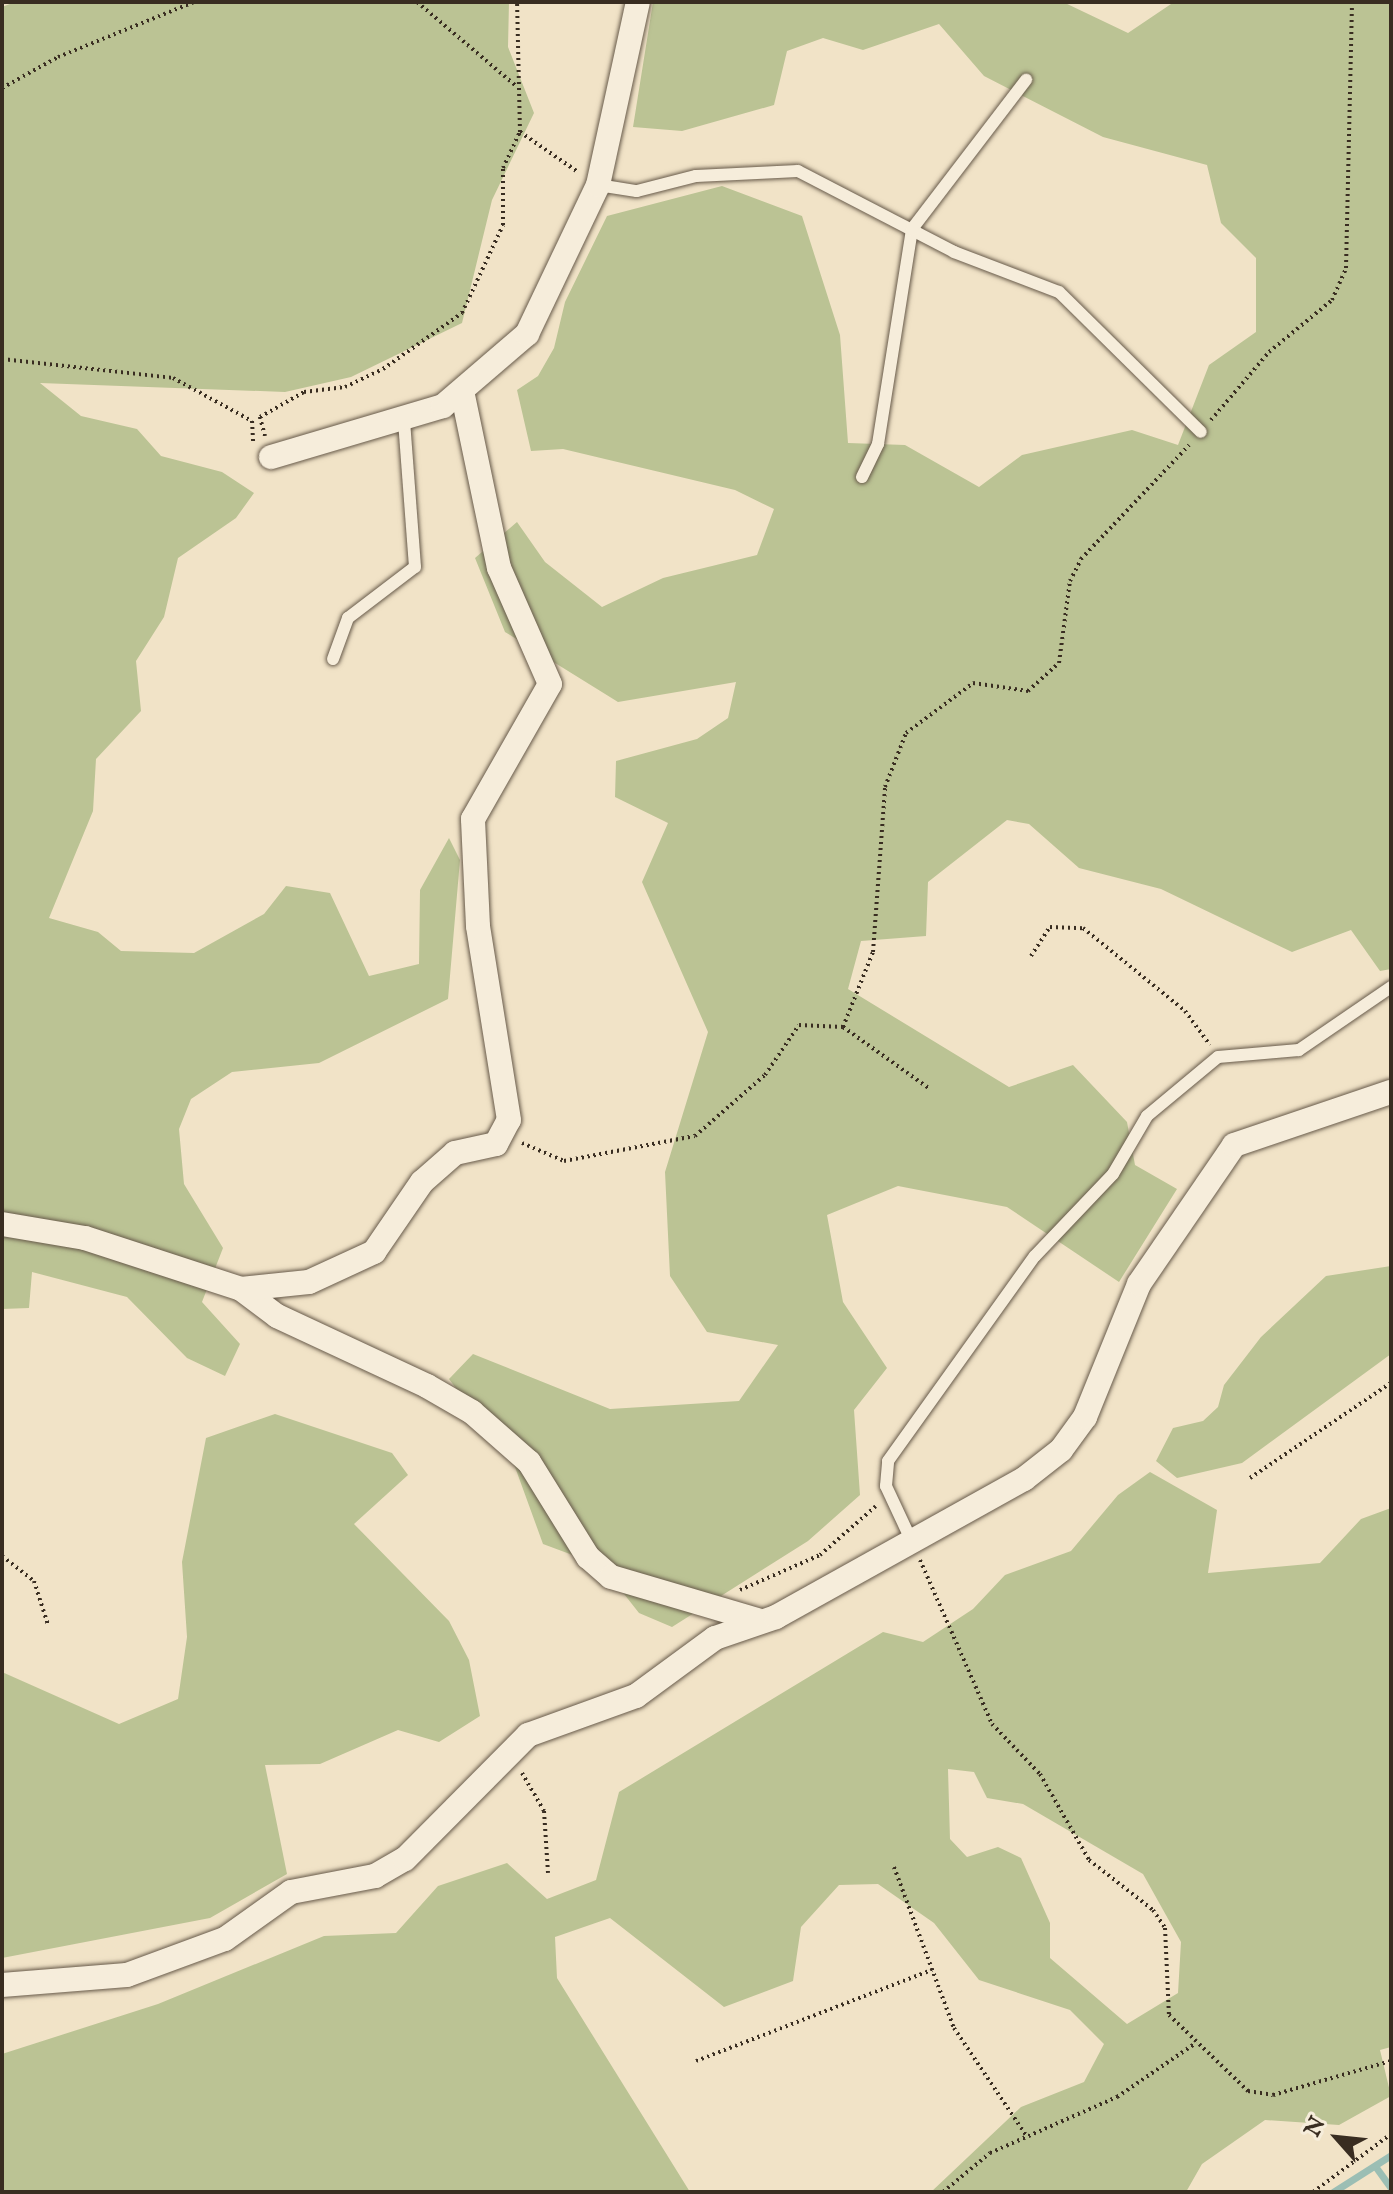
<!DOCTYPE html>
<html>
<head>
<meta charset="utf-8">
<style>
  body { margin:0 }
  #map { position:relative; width:1393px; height:2194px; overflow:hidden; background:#f1e3c7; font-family:"IM FELL English",serif }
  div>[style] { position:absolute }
  .green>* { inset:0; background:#bbc394 }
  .stream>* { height:7px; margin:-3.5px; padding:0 3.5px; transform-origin:3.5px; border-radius:3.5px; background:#9bbeb4 }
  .path>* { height:4px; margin-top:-2px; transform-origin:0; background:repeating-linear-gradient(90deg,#392d21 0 2px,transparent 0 6px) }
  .roads { filter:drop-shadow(0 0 2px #675a4a) drop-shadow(0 0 2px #675a4a) }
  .lane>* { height:12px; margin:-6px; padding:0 6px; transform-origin:6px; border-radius:6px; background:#f6eddb }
  .street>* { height:24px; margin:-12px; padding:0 12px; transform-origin:12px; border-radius:12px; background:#f6eddb }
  span { translate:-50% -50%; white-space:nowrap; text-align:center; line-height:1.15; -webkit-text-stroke:6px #f6eddb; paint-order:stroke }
  .frame { position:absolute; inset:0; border:4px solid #392d21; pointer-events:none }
  .north { position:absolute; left:1297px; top:2098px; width:80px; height:80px; -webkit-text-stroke:6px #f6eddb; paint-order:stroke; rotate:297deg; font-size:22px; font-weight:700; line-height:32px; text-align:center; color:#392d21 }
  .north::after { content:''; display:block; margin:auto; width:28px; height:36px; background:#392d21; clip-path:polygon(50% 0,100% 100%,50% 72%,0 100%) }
</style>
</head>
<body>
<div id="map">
  <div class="green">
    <i style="clip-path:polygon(15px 2px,509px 2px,508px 47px,534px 113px,492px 200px,462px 323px,351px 377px,285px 392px,40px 383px,81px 416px,137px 429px,161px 456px,222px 472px,254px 493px,236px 518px,178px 558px,164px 617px,136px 661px,141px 711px,96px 759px,93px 811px,49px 918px,98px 932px,121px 951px,194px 953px,264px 914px,286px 886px,330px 893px,369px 976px,419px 964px,420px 890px,449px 838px,460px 860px,448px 999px,319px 1063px,232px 1072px,191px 1099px,179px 1129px,184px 1184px,223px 1248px,202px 1302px,240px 1344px,225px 1376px,187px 1358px,127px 1297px,32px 1272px,29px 1308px,2px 1309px,2px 7px)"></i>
    <i style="clip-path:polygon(653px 2px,1063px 2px,1128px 33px,1174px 2px,1391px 2px,1391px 969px,1380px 971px,1351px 930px,1292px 952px,1161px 889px,1079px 868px,1029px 824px,1007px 820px,928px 882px,926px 936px,861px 941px,848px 989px,1009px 1087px,1073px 1065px,1127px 1122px,1135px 1165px,1177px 1189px,1119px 1282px,1007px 1207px,898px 1186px,827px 1215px,843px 1302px,887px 1368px,854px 1410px,860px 1495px,808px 1541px,672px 1627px,639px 1613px,602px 1566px,543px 1544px,515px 1467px,449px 1379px,473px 1354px,610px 1409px,739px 1401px,778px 1345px,707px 1332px,670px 1276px,665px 1172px,708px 1032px,642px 882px,668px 823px,615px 797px,616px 761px,697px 739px,728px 718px,736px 682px,618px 702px,505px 632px,475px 558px,517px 522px,545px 562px,602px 607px,663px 578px,757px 555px,774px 509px,735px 490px,563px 449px,531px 451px,517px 390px,538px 376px,554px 348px,565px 302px,607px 216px,722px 186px,802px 216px,840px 335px,848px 443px,905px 445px,979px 487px,1022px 455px,1132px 430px,1178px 445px,1209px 365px,1256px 332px,1256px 258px,1221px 223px,1207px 165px,1103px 137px,984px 76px,939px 24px,863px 50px,823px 38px,787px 51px,774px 105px,682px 131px,633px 127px)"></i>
    <i style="clip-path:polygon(1391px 1266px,1391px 1354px,1242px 1463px,1177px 1478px,1156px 1461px,1173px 1428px,1203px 1421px,1218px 1407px,1224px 1385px,1261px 1337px,1326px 1276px)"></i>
    <i style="clip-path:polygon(275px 1414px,392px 1453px,408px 1475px,354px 1524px,449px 1621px,469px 1660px,480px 1716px,439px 1742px,398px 1730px,320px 1764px,265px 1765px,287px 1874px,210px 1918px,2px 1958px,2px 1672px,119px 1724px,178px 1699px,187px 1637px,182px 1562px,206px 1438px)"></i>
    <i style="clip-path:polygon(evenodd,1150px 1472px,1217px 1510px,1208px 1573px,1320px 1563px,1361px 1519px,1391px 1508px,1391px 2047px,1380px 2050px,1391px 2096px,1339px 2125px,1265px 2120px,1202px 2164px,1186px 2192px,931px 2192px,1021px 2107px,1084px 2082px,1104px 2044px,1070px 2010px,979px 1980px,934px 1923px,878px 1884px,839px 1885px,801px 1927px,793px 1981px,724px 2007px,610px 1918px,555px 1937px,557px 1978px,690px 2192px,2px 2192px,2px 2054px,158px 2004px,324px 1936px,396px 1933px,438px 1886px,507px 1863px,547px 1899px,596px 1880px,619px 1792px,883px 1632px,923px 1642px,973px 1609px,1005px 1575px,1071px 1551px,1118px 1495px,1150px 1472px,948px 1769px,974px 1772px,987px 1798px,1023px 1804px,1143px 1874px,1181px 1942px,1178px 1993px,1127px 2024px,1050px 1958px,1050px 1923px,1021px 1858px,998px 1847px,967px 1857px,950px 1839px,948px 1769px)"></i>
  </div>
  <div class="stream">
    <i style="left:1375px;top:2166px;width:27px;rotate:54deg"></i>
    <i style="left:1333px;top:2192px;width:69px;rotate:-32.5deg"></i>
  </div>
  <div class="path">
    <i style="left:417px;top:2px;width:130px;rotate:40.3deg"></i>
    <i style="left:2px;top:88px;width:64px;rotate:-29deg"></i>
    <i style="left:58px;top:57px;width:147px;rotate:-22deg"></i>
    <i style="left:520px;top:132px;width:70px;rotate:34.6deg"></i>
    <i style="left:2px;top:359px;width:172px;rotate:6.3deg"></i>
    <i style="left:173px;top:378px;width:90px;rotate:28.6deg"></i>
    <i style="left:252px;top:421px;width:21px;rotate:87deg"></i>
    <i style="left:1211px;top:420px;width:89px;rotate:-49.5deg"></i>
    <i style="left:1269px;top:352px;width:82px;rotate:-39.5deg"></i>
    <i style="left:1332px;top:300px;width:35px;rotate:-66deg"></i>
    <i style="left:1346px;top:268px;width:266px;rotate:-88.7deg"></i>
    <i style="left:265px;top:436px;width:20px;rotate:-105deg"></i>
    <i style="left:260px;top:417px;width:51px;rotate:-29.6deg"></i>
    <i style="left:304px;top:392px;width:41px;rotate:-7deg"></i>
    <i style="left:345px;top:387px;width:42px;rotate:-25.3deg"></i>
    <i style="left:383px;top:369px;width:97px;rotate:-35.3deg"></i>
    <i style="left:462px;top:313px;width:97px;rotate:-65deg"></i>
    <i style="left:503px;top:225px;width:57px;rotate:-90deg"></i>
    <i style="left:503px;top:168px;width:40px;rotate:-65deg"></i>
    <i style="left:520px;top:132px;width:130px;rotate:-91.3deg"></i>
    <i style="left:1031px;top:956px;width:35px;rotate:-57deg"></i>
    <i style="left:1050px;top:927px;width:33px;rotate:2deg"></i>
    <i style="left:1083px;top:928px;width:132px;rotate:39.1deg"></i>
    <i style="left:1185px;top:1011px;width:42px;rotate:53.7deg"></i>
    <i style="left:843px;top:1027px;width:81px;rotate:-68.2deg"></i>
    <i style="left:873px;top:952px;width:165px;rotate:-85.8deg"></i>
    <i style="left:885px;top:787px;width:58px;rotate:-68.7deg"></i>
    <i style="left:906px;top:733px;width:84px;rotate:-36.7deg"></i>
    <i style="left:973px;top:683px;width:56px;rotate:8.3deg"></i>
    <i style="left:1028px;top:691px;width:42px;rotate:-42.1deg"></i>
    <i style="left:1059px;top:663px;width:83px;rotate:-82.4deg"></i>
    <i style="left:1070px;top:581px;width:25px;rotate:-63deg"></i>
    <i style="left:1081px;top:559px;width:157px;rotate:-46.5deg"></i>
    <i style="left:522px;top:1143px;width:46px;rotate:23.2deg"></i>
    <i style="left:564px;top:1161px;width:133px;rotate:-10.8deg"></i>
    <i style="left:695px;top:1136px;width:93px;rotate:-41.1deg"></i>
    <i style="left:765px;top:1075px;width:60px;rotate:-55.8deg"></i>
    <i style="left:799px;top:1025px;width:44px;rotate:2.6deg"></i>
    <i style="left:843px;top:1027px;width:107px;rotate:35.5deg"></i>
    <i style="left:1250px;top:1478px;width:170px;rotate:-34deg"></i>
    <i style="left:2px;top:1556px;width:41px;rotate:38deg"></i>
    <i style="left:34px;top:1581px;width:46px;rotate:72.3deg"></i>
    <i style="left:920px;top:1560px;width:179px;rotate:66.3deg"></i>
    <i style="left:992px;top:1724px;width:69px;rotate:46.2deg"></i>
    <i style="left:1040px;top:1774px;width:99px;rotate:60.3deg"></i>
    <i style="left:1089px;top:1860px;width:81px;rotate:38deg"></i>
    <i style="left:1153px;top:1910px;width:22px;rotate:56deg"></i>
    <i style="left:1165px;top:1928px;width:87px;rotate:87.4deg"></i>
    <i style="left:1169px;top:2015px;width:110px;rotate:43.9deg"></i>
    <i style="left:1248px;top:2091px;width:25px;rotate:9deg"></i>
    <i style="left:1273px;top:2095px;width:123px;rotate:-16.1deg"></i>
    <i style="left:740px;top:1590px;width:87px;rotate:-23.6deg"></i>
    <i style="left:820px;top:1555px;width:74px;rotate:-41.2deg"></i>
    <i style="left:522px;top:1773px;width:44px;rotate:59.9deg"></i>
    <i style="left:544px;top:1811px;width:62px;rotate:86.3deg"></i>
    <i style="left:894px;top:1867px;width:172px;rotate:69.6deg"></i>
    <i style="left:954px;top:2028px;width:129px;rotate:56.1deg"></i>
    <i style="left:696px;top:2061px;width:253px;rotate:-21.1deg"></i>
    <i style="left:943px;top:2192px;width:61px;rotate:-39.7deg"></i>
    <i style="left:990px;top:2153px;width:139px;rotate:-23.8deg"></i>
    <i style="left:1117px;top:2097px;width:96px;rotate:-34.4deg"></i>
    <i style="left:1313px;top:2192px;width:97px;rotate:-36.6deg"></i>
  </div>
  <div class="roads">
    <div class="lane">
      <i style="left:598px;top:185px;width:39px;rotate:9deg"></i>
      <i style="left:637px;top:191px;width:61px;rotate:-14.3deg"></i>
      <i style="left:696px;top:176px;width:102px;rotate:-2.8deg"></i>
      <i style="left:798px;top:171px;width:176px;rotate:27.4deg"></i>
      <i style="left:954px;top:252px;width:112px;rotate:20.9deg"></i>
      <i style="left:1059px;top:292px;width:199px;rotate:44.6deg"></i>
      <i style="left:862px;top:477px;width:37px;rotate:-64deg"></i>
      <i style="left:878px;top:444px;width:218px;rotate:-81deg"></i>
      <i style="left:912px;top:229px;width:188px;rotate:-52.6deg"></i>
      <i style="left:333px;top:659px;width:44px;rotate:-69.9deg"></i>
      <i style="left:348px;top:618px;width:84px;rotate:-37.3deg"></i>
      <i style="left:415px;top:567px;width:146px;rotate:-94.3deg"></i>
      <i style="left:913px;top:1544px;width:64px;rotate:-115deg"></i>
      <i style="left:886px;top:1486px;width:25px;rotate:-85deg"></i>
      <i style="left:888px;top:1461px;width:252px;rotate:-54.4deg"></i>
      <i style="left:1035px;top:1256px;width:113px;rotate:-46.4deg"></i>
      <i style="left:1113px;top:1174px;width:67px;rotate:-59.6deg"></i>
      <i style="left:1147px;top:1116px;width:92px;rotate:-39.7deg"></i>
      <i style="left:1218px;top:1057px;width:81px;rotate:-4.9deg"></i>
      <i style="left:1299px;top:1050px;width:112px;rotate:-34.4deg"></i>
    </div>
    <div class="street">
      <i style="left:271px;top:457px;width:179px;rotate:-16.5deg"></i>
      <i style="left:443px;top:406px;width:111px;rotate:-40.6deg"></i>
      <i style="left:527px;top:334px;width:165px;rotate:-64.5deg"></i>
      <i style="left:598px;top:185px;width:187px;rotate:-77.7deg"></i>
      <i style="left:2px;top:1224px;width:84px;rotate:9.6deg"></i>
      <i style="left:85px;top:1238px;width:164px;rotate:18.1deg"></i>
      <i style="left:241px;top:1289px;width:45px;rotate:36.9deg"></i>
      <i style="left:277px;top:1316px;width:166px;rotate:25deg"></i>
      <i style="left:427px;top:1386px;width:52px;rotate:30deg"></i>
      <i style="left:472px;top:1412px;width:76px;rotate:41.3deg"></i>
      <i style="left:529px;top:1462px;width:112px;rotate:58.2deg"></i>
      <i style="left:588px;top:1557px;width:30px;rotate:41deg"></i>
      <i style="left:611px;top:1577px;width:152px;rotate:16.4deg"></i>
      <i style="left:241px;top:1289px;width:68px;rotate:-5.9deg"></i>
      <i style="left:309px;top:1282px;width:72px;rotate:-24.8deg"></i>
      <i style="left:374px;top:1252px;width:85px;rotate:-55.6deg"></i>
      <i style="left:422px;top:1182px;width:44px;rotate:-41.3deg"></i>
      <i style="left:455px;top:1153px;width:42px;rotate:-12.4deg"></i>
      <i style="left:496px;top:1144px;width:27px;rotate:-62deg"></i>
      <i style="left:509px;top:1120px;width:196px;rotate:-99.1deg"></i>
      <i style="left:478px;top:926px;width:107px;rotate:-92.7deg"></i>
      <i style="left:473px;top:819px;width:155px;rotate:-60.3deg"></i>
      <i style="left:550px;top:684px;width:127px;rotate:-113.7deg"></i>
      <i style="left:499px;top:568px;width:181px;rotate:-101.8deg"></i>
      <i style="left:2px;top:1985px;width:125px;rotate:-4.6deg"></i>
      <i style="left:127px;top:1975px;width:104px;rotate:-20.2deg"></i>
      <i style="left:225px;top:1939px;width:81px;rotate:-35.5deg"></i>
      <i style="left:291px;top:1892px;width:86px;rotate:-10.8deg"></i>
      <i style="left:375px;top:1876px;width:34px;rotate:-30deg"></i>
      <i style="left:405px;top:1859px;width:175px;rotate:-45.2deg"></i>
      <i style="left:528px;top:1735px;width:115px;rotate:-19.9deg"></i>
      <i style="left:636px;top:1696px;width:98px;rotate:-36.3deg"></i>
      <i style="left:715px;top:1638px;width:65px;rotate:-19deg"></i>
      <i style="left:776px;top:1617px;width:284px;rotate:-29.1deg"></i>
      <i style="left:1024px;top:1479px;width:47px;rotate:-38.1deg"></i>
      <i style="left:1061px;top:1450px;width:41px;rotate:-54deg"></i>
      <i style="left:1085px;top:1417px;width:144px;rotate:-67.9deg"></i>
      <i style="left:1139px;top:1284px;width:168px;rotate:-55.6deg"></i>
      <i style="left:1234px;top:1145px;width:166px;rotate:-18.7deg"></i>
    </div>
  </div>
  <div class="frame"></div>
  <div class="north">N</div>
</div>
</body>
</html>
